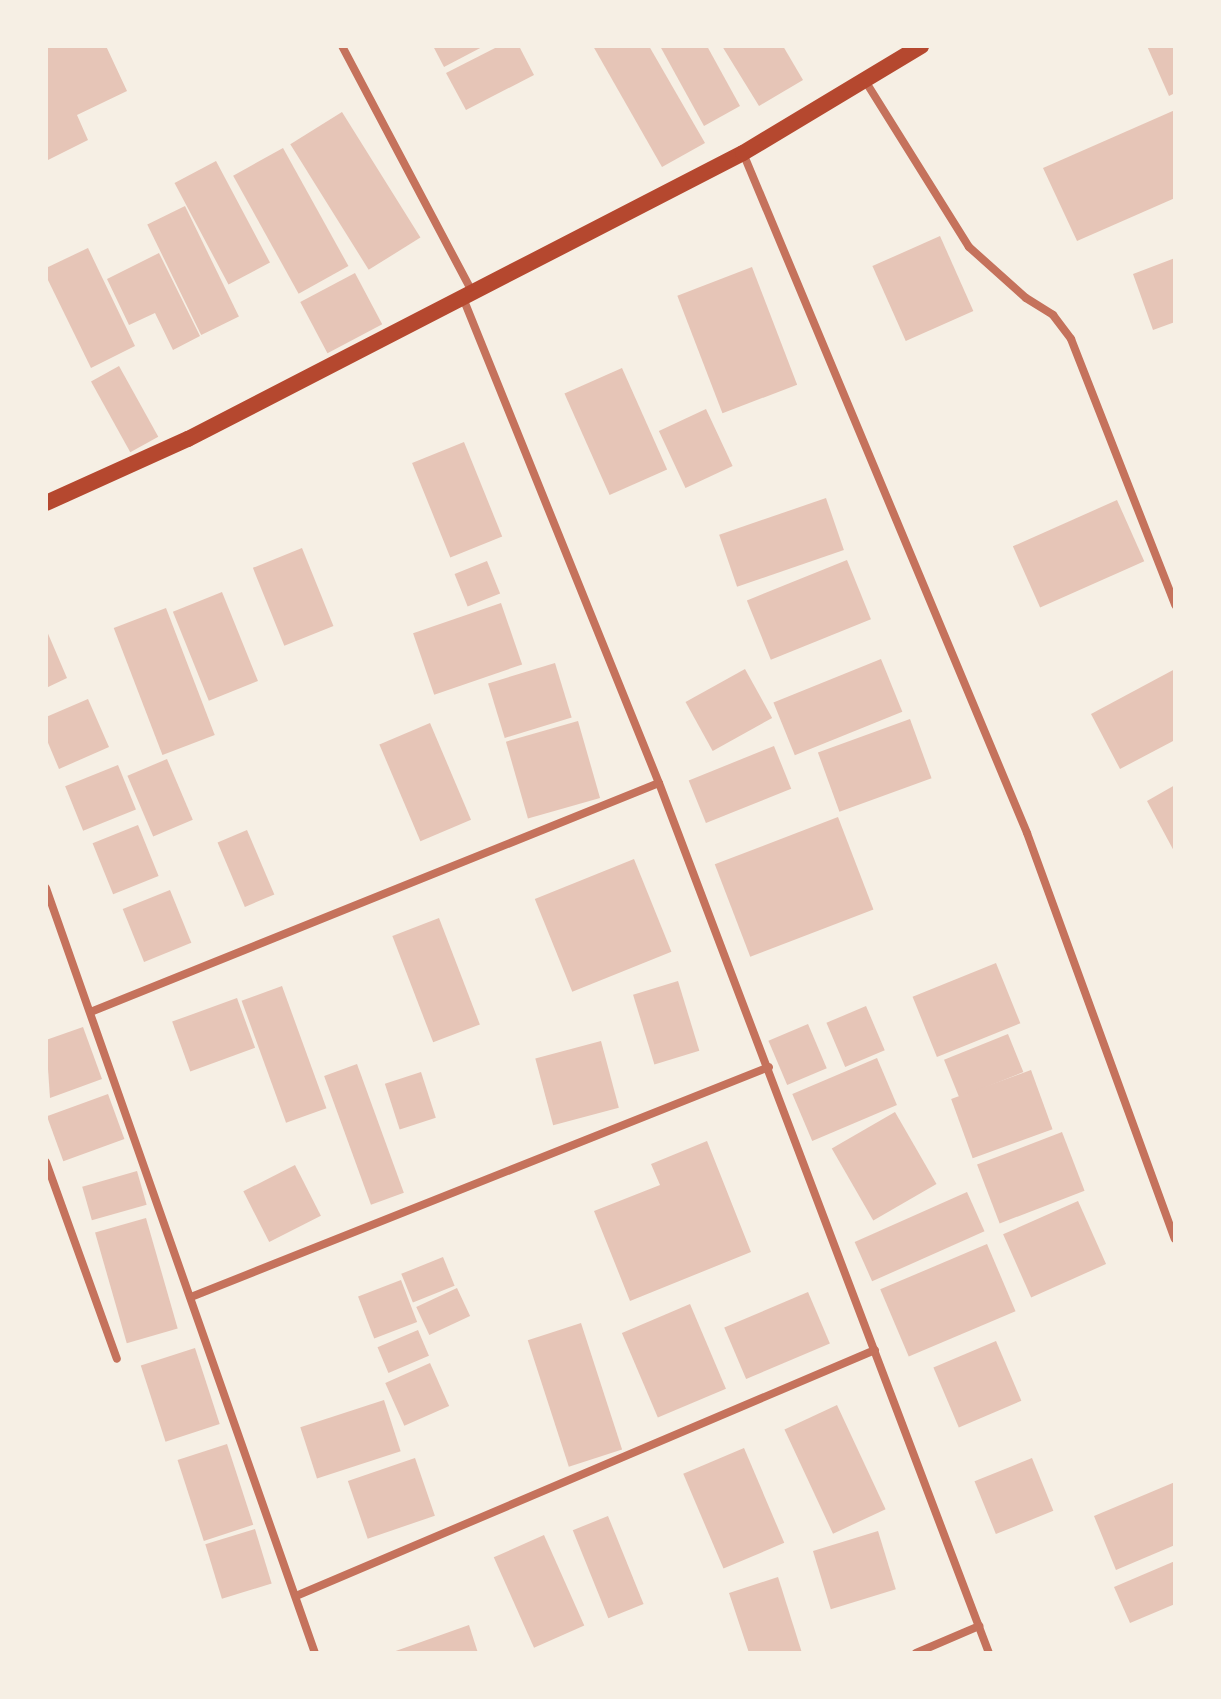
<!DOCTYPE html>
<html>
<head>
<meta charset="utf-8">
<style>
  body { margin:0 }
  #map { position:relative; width:1221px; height:1699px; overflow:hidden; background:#f6efe4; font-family:Merriweather,serif }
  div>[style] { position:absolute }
  .building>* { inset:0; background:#e6c5b7; transform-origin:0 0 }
  .minor>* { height:8px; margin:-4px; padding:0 4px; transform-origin:4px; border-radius:4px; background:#c5725c }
  .secondary>* { height:16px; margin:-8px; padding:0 8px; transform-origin:8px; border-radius:8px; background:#b5482f }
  span { translate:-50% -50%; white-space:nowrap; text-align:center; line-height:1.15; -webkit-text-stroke:7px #f6efe4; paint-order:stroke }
  .frame { position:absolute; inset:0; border:48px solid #f6efe4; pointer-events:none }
</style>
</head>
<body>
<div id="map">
  <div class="building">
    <i style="clip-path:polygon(46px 46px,106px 46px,127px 91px,77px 115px,88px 140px,46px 161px)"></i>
    <i style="clip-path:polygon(433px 46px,484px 46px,444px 67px)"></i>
    <i style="clip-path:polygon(499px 46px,519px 46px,534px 75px,466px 110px,446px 73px)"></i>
    <i style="clip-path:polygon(593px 46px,649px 46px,705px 143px,662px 167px)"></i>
    <i style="clip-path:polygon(660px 46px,707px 46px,740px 106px,704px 126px)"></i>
    <i style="clip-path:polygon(722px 46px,783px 46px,803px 80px,759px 106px)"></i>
    <i style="clip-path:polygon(1147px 46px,1175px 46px,1175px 93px,1169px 96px)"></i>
    <i style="clip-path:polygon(1175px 110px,1175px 198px,1077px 241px,1043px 168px)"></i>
    <i style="left:342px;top:112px;width:148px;height:61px;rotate:58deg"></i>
    <i style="left:283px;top:148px;width:135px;height:57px;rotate:61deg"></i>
    <i style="left:216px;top:161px;width:115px;height:47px;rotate:62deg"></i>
    <i style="left:185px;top:206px;width:123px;height:42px;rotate:64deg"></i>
    <i style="left:940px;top:236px;width:82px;height:74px;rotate:66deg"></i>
    <i style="clip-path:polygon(88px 248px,135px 346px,91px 368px,46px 276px,46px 268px)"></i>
    <i style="clip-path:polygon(159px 253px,200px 336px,173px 350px,155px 313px,129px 325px,107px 279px)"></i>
    <i style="clip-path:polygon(1175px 258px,1175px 322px,1153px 330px,1133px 274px)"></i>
    <i style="left:752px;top:267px;width:126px;height:80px;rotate:69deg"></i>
    <i style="left:355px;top:273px;width:58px;height:62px;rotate:62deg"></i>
    <i style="left:119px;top:366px;width:81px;height:32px;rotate:61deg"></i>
    <i style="left:622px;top:368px;width:111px;height:63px;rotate:66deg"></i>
    <i style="left:706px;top:409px;width:63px;height:52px;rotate:65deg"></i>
    <i style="left:464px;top:442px;width:102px;height:56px;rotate:68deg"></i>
    <i style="left:826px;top:498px;width:55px;height:113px;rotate:71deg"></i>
    <i style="left:1117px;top:500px;width:67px;height:114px;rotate:66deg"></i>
    <i style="left:302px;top:548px;width:84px;height:53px;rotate:68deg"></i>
    <i style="left:847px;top:560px;width:64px;height:108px;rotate:68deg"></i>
    <i style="left:487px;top:561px;width:35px;height:35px;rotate:68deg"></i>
    <i style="left:222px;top:592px;width:96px;height:53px;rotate:68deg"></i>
    <i style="left:501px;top:603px;width:65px;height:93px;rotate:71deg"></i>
    <i style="left:166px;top:608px;width:136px;height:56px;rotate:69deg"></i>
    <i style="clip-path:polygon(46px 629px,67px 678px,46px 688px)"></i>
    <i style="left:881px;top:659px;width:57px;height:116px;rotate:68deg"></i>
    <i style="left:555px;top:663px;width:57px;height:70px;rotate:73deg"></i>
    <i style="left:745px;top:669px;width:56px;height:68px;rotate:61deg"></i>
    <i style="clip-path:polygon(1175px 669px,1175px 740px,1120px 769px,1091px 714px)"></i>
    <i style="clip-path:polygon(88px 699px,109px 747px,59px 769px,46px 738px,46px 717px)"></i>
    <i style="left:910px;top:719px;width:63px;height:98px;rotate:70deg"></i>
    <i style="left:578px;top:721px;width:80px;height:75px;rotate:74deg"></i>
    <i style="left:430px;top:723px;width:105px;height:55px;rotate:67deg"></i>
    <i style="left:774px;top:746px;width:46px;height:92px;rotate:68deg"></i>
    <i style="left:167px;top:759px;width:66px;height:43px;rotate:67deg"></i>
    <i style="left:118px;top:765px;width:48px;height:57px;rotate:68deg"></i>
    <i style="clip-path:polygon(1175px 785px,1175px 853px,1147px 801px)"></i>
    <i style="left:838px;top:817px;width:99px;height:132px;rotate:69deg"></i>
    <i style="left:138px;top:825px;width:55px;height:49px;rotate:68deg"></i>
    <i style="left:247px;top:830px;width:70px;height:32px;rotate:67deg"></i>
    <i style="left:634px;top:859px;width:100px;height:107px;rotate:68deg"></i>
    <i style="left:170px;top:890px;width:57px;height:51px;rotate:68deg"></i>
    <i style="left:439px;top:918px;width:114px;height:50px;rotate:69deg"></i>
    <i style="left:996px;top:963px;width:65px;height:90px;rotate:68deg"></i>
    <i style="left:678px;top:981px;width:73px;height:47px;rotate:73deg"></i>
    <i style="left:282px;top:986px;width:130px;height:43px;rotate:70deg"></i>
    <i style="left:237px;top:998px;width:53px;height:69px;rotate:70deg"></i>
    <i style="left:866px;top:1006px;width:48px;height:43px;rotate:67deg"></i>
    <i style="left:808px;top:1024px;width:48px;height:43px;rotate:67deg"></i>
    <i style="clip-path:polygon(83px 1027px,102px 1079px,50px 1098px,46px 1040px)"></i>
    <i style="left:1008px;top:1034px;width:41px;height:69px;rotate:68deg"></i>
    <i style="left:601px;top:1041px;width:69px;height:68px;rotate:75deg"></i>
    <i style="left:877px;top:1058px;width:51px;height:92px;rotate:67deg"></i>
    <i style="left:357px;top:1064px;width:137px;height:35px;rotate:70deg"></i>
    <i style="left:1031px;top:1070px;width:63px;height:85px;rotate:70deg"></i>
    <i style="left:421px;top:1072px;width:48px;height:38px;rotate:72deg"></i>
    <i style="left:108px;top:1094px;width:48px;height:65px;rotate:70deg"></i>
    <i style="left:895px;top:1112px;width:83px;height:73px;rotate:60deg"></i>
    <i style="left:1062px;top:1132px;width:63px;height:91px;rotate:69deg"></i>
    <i style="clip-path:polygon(707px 1141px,751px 1252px,630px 1301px,594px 1211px,660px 1185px,651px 1164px)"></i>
    <i style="left:295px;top:1165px;width:57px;height:58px;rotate:63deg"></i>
    <i style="left:137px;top:1171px;width:35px;height:57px;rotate:74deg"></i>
    <i style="left:967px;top:1192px;width:43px;height:123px;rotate:66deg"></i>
    <i style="left:1078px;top:1201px;width:69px;height:82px;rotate:66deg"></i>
    <i style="left:146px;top:1218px;width:115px;height:53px;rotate:74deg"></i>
    <i style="left:987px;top:1244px;width:73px;height:116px;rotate:67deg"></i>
    <i style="left:443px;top:1257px;width:31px;height:45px;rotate:68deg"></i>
    <i style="left:401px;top:1280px;width:45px;height:46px;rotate:69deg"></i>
    <i style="left:457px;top:1288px;width:31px;height:45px;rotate:65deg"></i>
    <i style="left:808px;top:1292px;width:56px;height:91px;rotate:67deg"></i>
    <i style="left:690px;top:1304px;width:92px;height:74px;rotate:67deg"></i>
    <i style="left:581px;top:1323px;width:133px;height:56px;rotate:72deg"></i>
    <i style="left:418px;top:1330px;width:28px;height:44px;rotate:67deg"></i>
    <i style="left:996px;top:1341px;width:65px;height:68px;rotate:67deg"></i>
    <i style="left:195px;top:1348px;width:80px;height:57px;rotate:72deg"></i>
    <i style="left:430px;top:1363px;width:47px;height:49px;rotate:66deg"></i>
    <i style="left:384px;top:1400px;width:54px;height:88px;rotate:72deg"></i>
    <i style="left:837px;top:1405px;width:115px;height:58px;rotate:65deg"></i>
    <i style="left:227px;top:1444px;width:85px;height:52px;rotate:72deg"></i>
    <i style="left:744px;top:1448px;width:103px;height:66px;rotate:67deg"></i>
    <i style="left:415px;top:1458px;width:61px;height:71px;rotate:71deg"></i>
    <i style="left:1032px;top:1458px;width:57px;height:62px;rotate:68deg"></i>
    <i style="clip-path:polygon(1175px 1482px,1175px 1545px,1116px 1570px,1094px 1516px)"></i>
    <i style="left:608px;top:1516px;width:95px;height:38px;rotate:68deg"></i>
    <i style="left:255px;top:1529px;width:57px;height:52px;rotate:73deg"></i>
    <i style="left:878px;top:1531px;width:61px;height:68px;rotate:73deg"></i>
    <i style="left:544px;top:1535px;width:99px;height:55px;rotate:66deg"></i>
    <i style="clip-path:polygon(1175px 1561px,1175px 1604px,1130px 1623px,1114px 1587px)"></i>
    <i style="clip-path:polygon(778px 1577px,802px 1653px,749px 1653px,729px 1593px)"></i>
    <i style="clip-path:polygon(469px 1625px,478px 1653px,390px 1653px)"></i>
  </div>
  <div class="minor">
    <i style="left:342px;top:46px;width:278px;rotate:62.1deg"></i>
    <i style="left:864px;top:79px;width:198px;rotate:58deg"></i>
    <i style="left:969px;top:247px;width:76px;rotate:41.8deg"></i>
    <i style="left:1026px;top:298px;width:32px;rotate:32deg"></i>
    <i style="left:1053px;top:315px;width:30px;rotate:53deg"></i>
    <i style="left:1071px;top:339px;width:286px;rotate:68.6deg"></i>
    <i style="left:743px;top:153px;width:737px;rotate:67.33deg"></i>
    <i style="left:1027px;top:833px;width:432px;rotate:70deg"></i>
    <i style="left:463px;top:298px;width:523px;rotate:68deg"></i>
    <i style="left:659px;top:783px;width:930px;rotate:69.23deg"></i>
    <i style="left:46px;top:888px;width:811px;rotate:70.63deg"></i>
    <i style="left:93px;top:1011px;width:610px;rotate:-21.94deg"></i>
    <i style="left:46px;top:1162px;width:209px;rotate:70.2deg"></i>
    <i style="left:191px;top:1297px;width:622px;rotate:-21.7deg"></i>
    <i style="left:296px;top:1596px;width:629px;rotate:-23.02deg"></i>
    <i style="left:916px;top:1653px;width:69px;rotate:-23.2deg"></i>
  </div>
  <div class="secondary">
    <i style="left:46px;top:503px;width:156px;rotate:-24.3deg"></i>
    <i style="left:188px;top:439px;width:624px;rotate:-27.26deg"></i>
    <i style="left:743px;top:153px;width:208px;rotate:-31deg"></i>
  </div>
  <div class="frame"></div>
</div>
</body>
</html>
